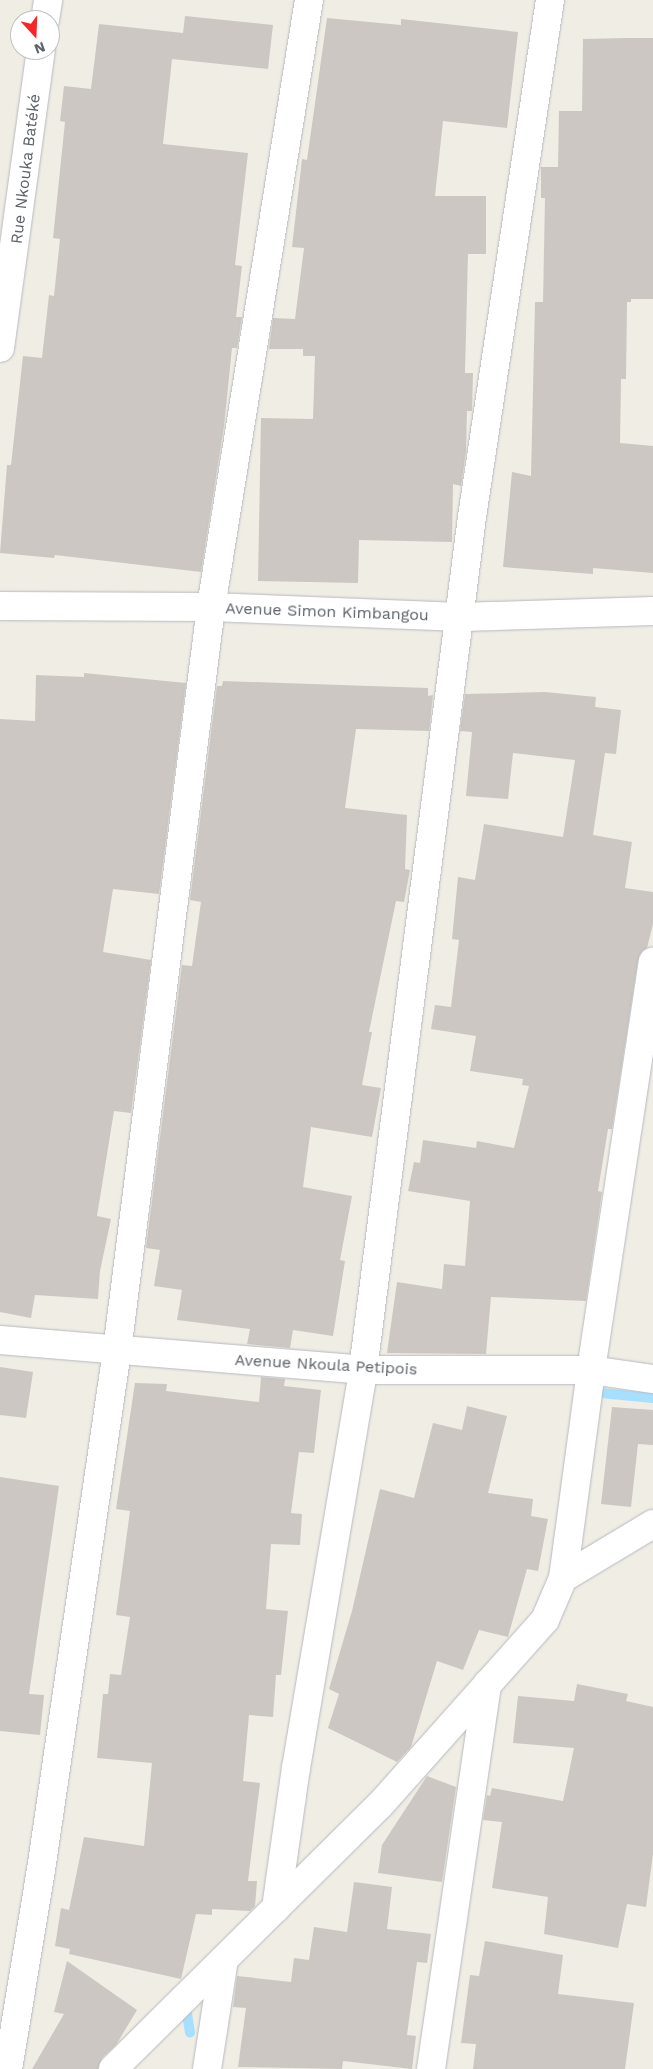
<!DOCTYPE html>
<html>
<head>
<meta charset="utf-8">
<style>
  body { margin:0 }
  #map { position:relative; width:653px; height:2069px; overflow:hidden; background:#f0ede5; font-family:"Work Sans",sans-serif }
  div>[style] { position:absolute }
  .stream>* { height:10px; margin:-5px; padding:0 5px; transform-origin:5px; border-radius:5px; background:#a7e0ff }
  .building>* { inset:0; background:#ccc7c2 }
  .roads { filter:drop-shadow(0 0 1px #b6b9bd) drop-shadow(0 0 1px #b6b9bd) }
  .minor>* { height:28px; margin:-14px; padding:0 14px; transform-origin:14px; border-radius:14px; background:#fff }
  .tertiary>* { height:28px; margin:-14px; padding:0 14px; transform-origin:14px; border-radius:14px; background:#fff }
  span { translate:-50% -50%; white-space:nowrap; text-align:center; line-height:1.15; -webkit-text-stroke:4.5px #fff; paint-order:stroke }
  .street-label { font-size:16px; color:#5d6267 }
  .north { position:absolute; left:10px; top:10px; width:50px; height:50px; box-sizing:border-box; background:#fff; border:1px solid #bec0c2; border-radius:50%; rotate:160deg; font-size:14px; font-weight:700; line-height:20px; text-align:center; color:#5d6267 }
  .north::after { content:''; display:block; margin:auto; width:18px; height:22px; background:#f72527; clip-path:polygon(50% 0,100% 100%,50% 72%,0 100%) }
</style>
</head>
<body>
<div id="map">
  <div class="stream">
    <i style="left:601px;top:1393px;width:52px;rotate:5.5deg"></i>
    <i style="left:185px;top:2001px;width:32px;rotate:81deg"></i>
  </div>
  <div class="building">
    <i style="clip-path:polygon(185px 16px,273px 25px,268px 69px,172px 59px,163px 144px,248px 153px,235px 265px,242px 266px,236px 317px,242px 317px,237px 348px,232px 348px,224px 426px,201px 572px,55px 555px,54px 558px,0 553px,7px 465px,11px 465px,23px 356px,42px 358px,49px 295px,54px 296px,60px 239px,53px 238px,65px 122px,60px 121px,64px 86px,91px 89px,99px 24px,183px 33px)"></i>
    <i style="clip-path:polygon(327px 18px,401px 25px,401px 19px,518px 32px,507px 128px,443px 121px,435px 196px,486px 196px,486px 254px,468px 254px,465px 373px,473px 373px,472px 411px,467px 411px,466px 451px,461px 486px,453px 484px,452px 542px,359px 540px,358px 583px,258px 581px,261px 418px,313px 419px,315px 356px,303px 356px,303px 349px,269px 349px,273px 318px,295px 319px,304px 248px,292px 247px,302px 159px,307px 160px)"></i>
    <i style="clip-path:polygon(627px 38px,653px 38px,653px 299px,631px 299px,631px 302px,627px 302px,626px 379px,621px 379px,620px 443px,653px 446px,653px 573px,593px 568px,593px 574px,503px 567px,512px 472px,531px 476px,535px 302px,543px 302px,545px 198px,541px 198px,541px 167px,558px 167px,559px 111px,582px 111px,583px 39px)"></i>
    <i style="clip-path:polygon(84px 673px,186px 683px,159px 894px,113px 889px,103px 952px,151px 960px,131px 1113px,114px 1111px,97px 1216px,111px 1219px,100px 1271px,98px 1299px,35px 1295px,31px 1318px,0 1312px,0 719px,35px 721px,36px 675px,84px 677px)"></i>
    <i style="clip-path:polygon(223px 681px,428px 688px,428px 696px,433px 695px,429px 731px,356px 729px,345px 808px,407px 815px,405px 869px,410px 870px,404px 902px,396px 901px,369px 1032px,372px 1032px,362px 1085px,381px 1088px,372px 1137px,311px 1127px,303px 1187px,352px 1196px,340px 1260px,345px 1261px,333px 1336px,293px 1330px,290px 1348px,247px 1344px,250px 1329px,177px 1320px,182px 1290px,154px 1286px,160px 1250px,146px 1248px,182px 965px,192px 966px,201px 902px,190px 900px,217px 686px,222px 686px)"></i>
    <i style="clip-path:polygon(545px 692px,596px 697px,595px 707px,621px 710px,616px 754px,605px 753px,593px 835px,632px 842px,625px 888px,653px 892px,653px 924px,647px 948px,638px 960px,612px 1129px,608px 1129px,598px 1191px,602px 1192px,586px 1301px,491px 1297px,486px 1354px,387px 1353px,397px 1282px,442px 1289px,444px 1264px,465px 1266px,470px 1201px,408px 1191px,414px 1162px,420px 1163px,423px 1140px,476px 1148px,477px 1141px,514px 1148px,529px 1086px,522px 1085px,523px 1079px,470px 1071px,476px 1036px,431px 1029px,435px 1005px,451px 1007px,459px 940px,452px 939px,458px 877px,475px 880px,484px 824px,563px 837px,575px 760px,513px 753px,508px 799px,466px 796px,472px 732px,460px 731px,465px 694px)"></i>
    <i style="clip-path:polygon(0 1367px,33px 1372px,26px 1418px,0 1415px)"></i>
    <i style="clip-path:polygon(261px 1377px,285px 1379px,284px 1386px,321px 1390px,314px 1453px,299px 1452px,291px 1513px,302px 1514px,300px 1545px,271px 1544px,266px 1609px,288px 1611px,281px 1675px,276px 1675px,273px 1717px,249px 1715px,243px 1781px,260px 1783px,248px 1881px,257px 1881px,255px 1906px,250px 1911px,212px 1909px,212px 1915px,196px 1914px,181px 1979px,69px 1954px,70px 1949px,55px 1946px,61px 1908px,69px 1910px,84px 1837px,144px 1846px,152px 1763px,97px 1758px,103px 1694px,108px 1694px,110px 1674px,121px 1675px,130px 1617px,116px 1615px,130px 1511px,116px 1509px,135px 1383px,167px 1384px,166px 1391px,259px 1402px)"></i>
    <i style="clip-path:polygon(467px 1406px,507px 1416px,488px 1493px,533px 1499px,531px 1516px,548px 1519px,538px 1571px,527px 1569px,508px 1637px,479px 1630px,463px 1670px,437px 1661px,411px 1747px,397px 1762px,328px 1728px,339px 1694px,329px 1689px,352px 1611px,380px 1489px,414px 1498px,433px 1423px,462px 1430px)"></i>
    <i style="clip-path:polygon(612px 1407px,653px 1410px,653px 1445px,638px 1444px,631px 1507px,601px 1504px)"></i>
    <i style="clip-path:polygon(0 1477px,59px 1486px,29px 1694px,44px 1695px,40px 1735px,0 1731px)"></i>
    <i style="clip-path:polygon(577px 1684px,628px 1694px,626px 1701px,653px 1707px,653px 1854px,646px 1907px,627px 1904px,618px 1948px,544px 1934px,548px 1897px,492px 1888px,502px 1822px,483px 1820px,487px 1795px,490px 1796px,492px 1788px,563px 1801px,574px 1748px,513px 1743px,518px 1696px,574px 1701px)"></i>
    <i style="clip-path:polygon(427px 1776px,456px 1787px,442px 1882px,378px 1873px,382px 1845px)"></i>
    <i style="clip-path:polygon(354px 1882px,392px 1887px,387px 1929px,431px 1934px,427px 1963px,417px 1962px,407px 2035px,416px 2036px,412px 2069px,343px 2061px,342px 2069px,238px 2067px,246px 2008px,233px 2007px,237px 1976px,291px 1982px,294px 1958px,309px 1960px,314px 1927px,347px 1932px)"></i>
    <i style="clip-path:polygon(485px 1941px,563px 1955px,558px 1994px,634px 2003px,625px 2069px,473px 2069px,476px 2044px,461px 2043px,470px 1975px,479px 1976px)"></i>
    <i style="clip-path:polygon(67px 1961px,137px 2010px,116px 2045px,102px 2058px,98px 2069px,32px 2069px,64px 2014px,54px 2012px)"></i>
  </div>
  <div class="roads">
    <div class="minor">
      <i style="left:45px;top:20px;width:20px;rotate:-81deg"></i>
      <i style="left:0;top:348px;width:301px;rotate:-82.2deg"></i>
      <i style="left:0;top:1340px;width:364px;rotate:4.7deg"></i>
      <i style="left:363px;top:1370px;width:228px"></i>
      <i style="left:591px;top:1370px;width:63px;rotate:8.3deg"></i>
      <i style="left:563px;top:1578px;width:105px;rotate:-31deg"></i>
      <i style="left:276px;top:1908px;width:141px;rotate:-81.9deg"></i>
      <i style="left:296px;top:1768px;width:404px;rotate:-80.4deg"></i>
      <i style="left:363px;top:1370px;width:860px;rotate:-82.72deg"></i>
      <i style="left:472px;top:517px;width:523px;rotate:-81.42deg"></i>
      <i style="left:8px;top:2069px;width:202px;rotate:-80.6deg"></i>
      <i style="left:41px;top:1870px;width:525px;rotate:-81.67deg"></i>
      <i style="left:117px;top:1351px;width:750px;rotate:-82.8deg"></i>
      <i style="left:211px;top:607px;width:615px;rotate:-80.83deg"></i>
      <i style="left:113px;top:2069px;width:375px;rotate:-44.7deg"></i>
      <i style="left:380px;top:1805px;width:248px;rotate:-48.3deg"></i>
      <i style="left:545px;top:1620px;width:46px;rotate:-66.8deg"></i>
      <i style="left:563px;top:1578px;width:210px;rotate:-82.3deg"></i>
      <i style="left:591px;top:1370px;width:413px;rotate:-81.4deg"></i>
      <i style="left:207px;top:2069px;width:111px;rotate:-81.2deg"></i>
      <i style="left:431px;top:2069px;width:389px;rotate:-81.7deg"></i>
    </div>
    <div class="tertiary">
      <i style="left:0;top:606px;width:211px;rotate:0.3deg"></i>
      <i style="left:211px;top:607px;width:250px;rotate:2.3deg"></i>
      <i style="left:461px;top:617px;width:192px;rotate:-1.8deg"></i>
    </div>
  </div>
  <div class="street-label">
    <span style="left:26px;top:169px;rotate:-83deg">Rue Nkouka Batéké</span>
    <span style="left:327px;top:612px;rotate:2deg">Avenue Simon Kimbangou</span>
    <span style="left:326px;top:1365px;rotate:3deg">Avenue Nkoula Petipois</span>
  </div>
  <div class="north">N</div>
</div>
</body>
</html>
